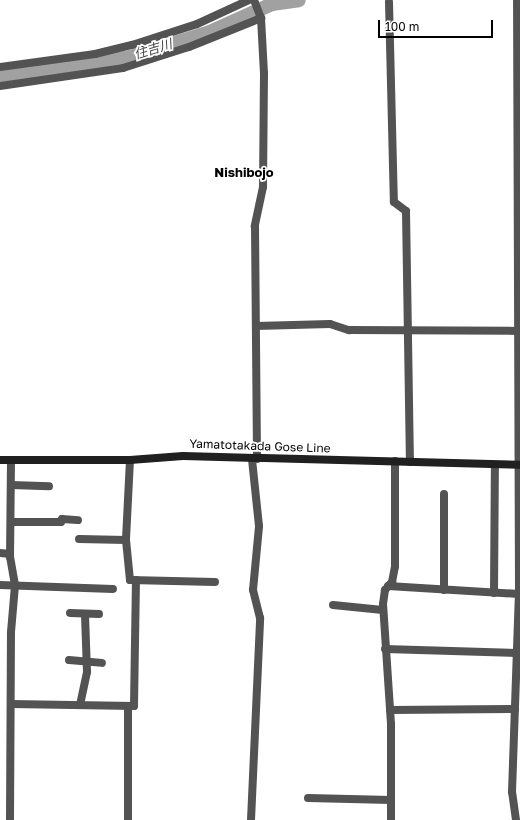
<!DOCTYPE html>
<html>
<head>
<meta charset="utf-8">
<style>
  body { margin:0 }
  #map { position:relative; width:520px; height:820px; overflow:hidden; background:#fff; font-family:"Golos Text","Noto Sans JP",sans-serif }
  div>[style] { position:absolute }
  .river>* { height:14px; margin:-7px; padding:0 7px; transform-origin:7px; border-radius:7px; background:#a1a1a1 }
  .street>* { height:8px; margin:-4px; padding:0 4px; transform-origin:4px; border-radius:4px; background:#535353 }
  .secondary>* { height:8px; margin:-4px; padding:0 4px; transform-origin:4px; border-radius:4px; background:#202020 }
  span { translate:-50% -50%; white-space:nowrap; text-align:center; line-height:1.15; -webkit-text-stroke:3.5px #fff; paint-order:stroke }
  .street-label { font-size:12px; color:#000 }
  .water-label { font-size:13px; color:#424242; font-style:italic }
  .neighbourhood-label { font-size:13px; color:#000; font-weight:700 }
  .scale { position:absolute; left:378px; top:20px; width:115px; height:18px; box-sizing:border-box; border:2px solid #000; border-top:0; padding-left:5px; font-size:12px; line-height:14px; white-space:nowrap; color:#000; -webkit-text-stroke:3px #fff; paint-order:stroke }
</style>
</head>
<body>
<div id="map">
  <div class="river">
    <i style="left:0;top:76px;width:131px;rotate:-8.3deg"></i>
    <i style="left:130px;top:57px;width:84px;rotate:-17.4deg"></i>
    <i style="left:210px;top:32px;width:68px;rotate:-24.3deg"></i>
    <i style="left:272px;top:4px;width:27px;rotate:-8deg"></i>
  </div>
  <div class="street">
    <i style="left:254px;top:0;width:19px;rotate:69deg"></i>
    <i style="left:261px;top:18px;width:55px;rotate:86.9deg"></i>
    <i style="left:264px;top:73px;width:114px;rotate:90.5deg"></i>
    <i style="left:263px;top:187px;width:40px;rotate:102deg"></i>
    <i style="left:255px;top:226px;width:233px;rotate:89.5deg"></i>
    <i style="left:389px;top:2px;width:200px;rotate:88.6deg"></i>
    <i style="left:394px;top:202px;width:15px;rotate:37deg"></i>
    <i style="left:406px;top:211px;width:251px;rotate:89.1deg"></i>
    <i style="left:0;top:67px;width:96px;rotate:-7.8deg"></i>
    <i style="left:95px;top:54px;width:38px;rotate:-14deg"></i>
    <i style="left:132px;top:45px;width:68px;rotate:-17.9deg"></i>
    <i style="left:197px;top:24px;width:57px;rotate:-24.8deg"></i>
    <i style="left:0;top:86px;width:124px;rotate:-8.3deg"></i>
    <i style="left:123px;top:68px;width:69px;rotate:-17.7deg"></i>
    <i style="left:189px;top:47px;width:78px;rotate:-21.9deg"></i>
    <i style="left:256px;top:326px;width:74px;rotate:-1.5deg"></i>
    <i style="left:330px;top:324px;width:20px;rotate:18deg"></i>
    <i style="left:349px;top:330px;width:169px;rotate:0.3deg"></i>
    <i style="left:130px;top:460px;width:80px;rotate:92.9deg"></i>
    <i style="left:126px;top:540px;width:40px;rotate:84.3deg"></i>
    <i style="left:130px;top:580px;width:85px;rotate:1.3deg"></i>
    <i style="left:11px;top:485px;width:38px;rotate:2deg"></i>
    <i style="left:444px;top:494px;width:96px;rotate:90deg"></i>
    <i style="left:12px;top:522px;width:49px"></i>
    <i style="left:61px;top:522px;width:3px;rotate:-72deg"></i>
    <i style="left:62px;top:519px;width:16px;rotate:4deg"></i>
    <i style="left:79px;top:539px;width:47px;rotate:1.2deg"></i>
    <i style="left:0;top:553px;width:10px;rotate:6deg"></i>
    <i style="left:0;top:585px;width:113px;rotate:2deg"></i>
    <i style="left:388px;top:586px;width:131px;rotate:3.5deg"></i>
    <i style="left:494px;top:593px;width:128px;rotate:-89.6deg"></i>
    <i style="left:333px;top:605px;width:50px;rotate:5.7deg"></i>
    <i style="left:70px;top:613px;width:29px;rotate:2deg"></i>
    <i style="left:385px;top:649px;width:132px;rotate:1.7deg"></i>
    <i style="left:69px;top:660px;width:33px;rotate:5deg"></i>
    <i style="left:11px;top:704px;width:123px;rotate:0.9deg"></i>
    <i style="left:134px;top:706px;width:126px;rotate:-89.1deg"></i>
    <i style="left:80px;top:705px;width:34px;rotate:-78deg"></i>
    <i style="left:87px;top:672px;width:57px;rotate:-92deg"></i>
    <i style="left:128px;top:706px;width:114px;rotate:90deg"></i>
    <i style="left:390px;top:710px;width:125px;rotate:-0.5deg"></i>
    <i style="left:308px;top:798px;width:83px;rotate:1.4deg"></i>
    <i style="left:10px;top:820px;width:188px;rotate:-89.7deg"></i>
    <i style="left:11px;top:632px;width:47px;rotate:-85.1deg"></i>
    <i style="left:15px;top:585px;width:28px;rotate:-100deg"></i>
    <i style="left:10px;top:557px;width:97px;rotate:-89.4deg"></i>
    <i style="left:251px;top:820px;width:202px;rotate:-87.4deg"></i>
    <i style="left:260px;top:618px;width:29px;rotate:-104deg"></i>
    <i style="left:253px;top:590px;width:64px;rotate:-84.6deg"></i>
    <i style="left:259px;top:526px;width:67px;rotate:-96deg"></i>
    <i style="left:391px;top:820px;width:96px;rotate:-90deg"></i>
    <i style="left:391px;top:724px;width:120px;rotate:-93.8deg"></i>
    <i style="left:383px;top:604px;width:14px;rotate:-82deg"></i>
    <i style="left:385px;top:590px;width:11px;rotate:-49deg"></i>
    <i style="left:392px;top:582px;width:16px;rotate:-79deg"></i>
    <i style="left:395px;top:566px;width:105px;rotate:-90deg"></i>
    <i style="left:516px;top:820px;width:28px;rotate:-98deg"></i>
    <i style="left:512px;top:792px;width:203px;rotate:-88deg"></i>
    <i style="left:519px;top:589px;width:589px;rotate:-90.19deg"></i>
  </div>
  <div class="secondary">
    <i style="left:0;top:460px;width:130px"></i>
    <i style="left:130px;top:460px;width:53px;rotate:-4.3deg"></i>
    <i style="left:183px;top:456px;width:337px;rotate:1.5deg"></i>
  </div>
  <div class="street-label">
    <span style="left:260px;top:446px;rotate:2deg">Yamatotakada Gose Line</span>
  </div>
  <div class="water-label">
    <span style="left:153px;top:49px;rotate:-17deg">住吉川</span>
  </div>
  <div class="neighbourhood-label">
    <span style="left:244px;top:172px">Nishibojo</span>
  </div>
  <div class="scale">100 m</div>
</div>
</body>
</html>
